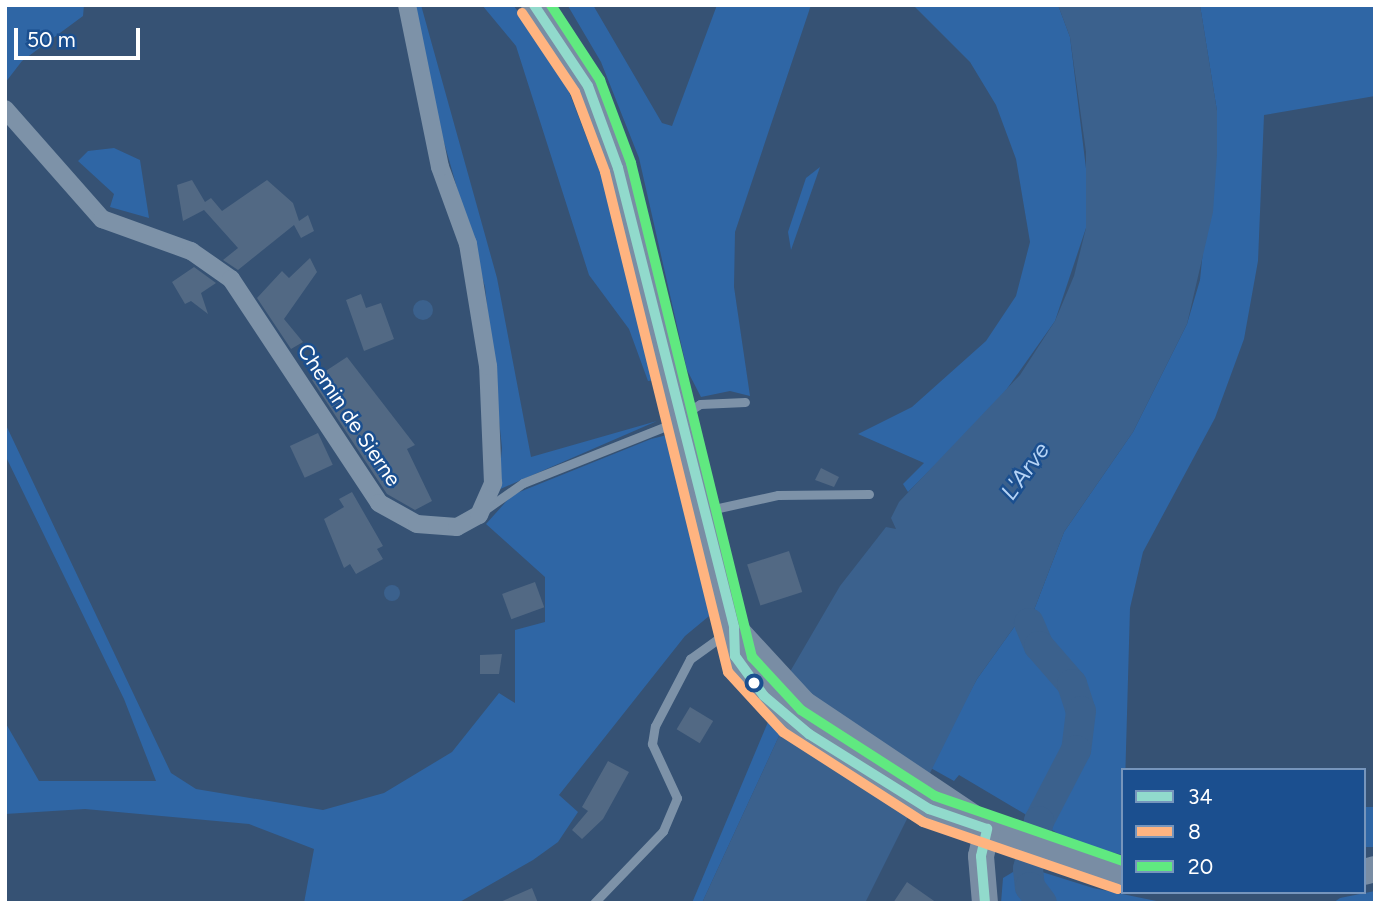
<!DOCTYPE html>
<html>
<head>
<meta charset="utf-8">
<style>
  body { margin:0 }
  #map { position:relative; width:1380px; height:908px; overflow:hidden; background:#365274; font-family:Figtree,sans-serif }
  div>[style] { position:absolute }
  .green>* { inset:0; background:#2f66a5; transform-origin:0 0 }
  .water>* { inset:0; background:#3b618d }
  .round { border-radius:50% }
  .river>* { height:30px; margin:-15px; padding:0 15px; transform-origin:15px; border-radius:15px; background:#3b618d }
  .building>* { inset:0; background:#526984; transform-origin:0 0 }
  .lane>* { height:9px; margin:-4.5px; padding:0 4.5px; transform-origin:4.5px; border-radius:4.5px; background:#7d92a8 }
  .street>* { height:18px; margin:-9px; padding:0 9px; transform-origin:9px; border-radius:9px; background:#7d92a8 }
  .secondary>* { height:26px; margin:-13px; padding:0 13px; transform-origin:13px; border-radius:13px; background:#798da4 }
  .bus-1>* { height:10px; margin:-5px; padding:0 5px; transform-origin:5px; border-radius:5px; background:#91dacc }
  .bus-2>* { height:10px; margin:-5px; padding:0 5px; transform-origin:5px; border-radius:5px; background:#ffb480 }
  .bus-3>* { height:10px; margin:-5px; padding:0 5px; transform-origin:5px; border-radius:5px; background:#60e980 }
  .dots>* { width:19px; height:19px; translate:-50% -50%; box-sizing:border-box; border:4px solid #1b4f8f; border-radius:50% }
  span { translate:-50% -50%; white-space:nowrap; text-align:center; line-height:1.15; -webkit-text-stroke:5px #1b4f8f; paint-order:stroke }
  .street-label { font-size:21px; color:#fff }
  .water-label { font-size:23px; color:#b5d3f5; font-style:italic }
  .frame { position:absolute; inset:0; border:7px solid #fff; pointer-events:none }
  .legend { position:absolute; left:1121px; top:768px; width:245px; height:126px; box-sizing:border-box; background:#1b4f8f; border:2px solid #7695bc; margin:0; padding:9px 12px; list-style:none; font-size:21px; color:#fff }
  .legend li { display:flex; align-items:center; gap:14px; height:35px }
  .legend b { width:35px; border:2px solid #7695bc }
  .scale { position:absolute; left:14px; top:28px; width:126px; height:32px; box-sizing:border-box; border:4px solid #fff; border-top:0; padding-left:9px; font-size:21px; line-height:24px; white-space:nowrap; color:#fff; -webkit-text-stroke:5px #1b4f8f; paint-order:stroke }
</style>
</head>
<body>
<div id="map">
  <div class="green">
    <i style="clip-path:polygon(5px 5px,84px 5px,83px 16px,22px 61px,5px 83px)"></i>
    <i style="clip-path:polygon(414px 5px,421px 5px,497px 278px,531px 457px,657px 421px,498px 490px,502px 448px,485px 287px,425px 75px)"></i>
    <i style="clip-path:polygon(482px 5px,513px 5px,558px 63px,604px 183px,657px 380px,648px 381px,629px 329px,589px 275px,516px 46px)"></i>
    <i style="clip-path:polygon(561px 5px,593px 5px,662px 123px,672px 126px,717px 5px,811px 5px,735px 232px,734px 287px,750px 396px,730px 391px,701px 397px,687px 370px,639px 158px,601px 62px,568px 6px)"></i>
    <i style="clip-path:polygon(913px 5px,1058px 5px,1070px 37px,1088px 185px,1086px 228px,1055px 321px,997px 403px,908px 492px,903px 484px,924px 463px,858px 434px,912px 407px,986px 341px,1016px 296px,1030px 242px,1016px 159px,996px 105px,970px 62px)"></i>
    <i style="clip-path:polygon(1200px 5px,1375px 5px,1375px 96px,1264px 115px,1258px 261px,1244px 339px,1215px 418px,1143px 552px,1130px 608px,1123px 855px,1074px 843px,959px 775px,954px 781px,929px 767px,977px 679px,1017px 623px,1029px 623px,1064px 532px,1133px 432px,1187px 324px,1200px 280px,1217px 111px)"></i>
    <i style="clip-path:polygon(114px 148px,140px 160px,149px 218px,110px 207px,114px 194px,78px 161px,88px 151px)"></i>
    <i style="clip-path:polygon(820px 167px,791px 250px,788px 232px,806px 178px)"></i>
    <i style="clip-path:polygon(5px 423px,171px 773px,196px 789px,323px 810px,384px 793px,452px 752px,499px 693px,515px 703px,515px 630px,545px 622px,545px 577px,486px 524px,512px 495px,651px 439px,667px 435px,714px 612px,685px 636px,559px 795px,578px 812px,558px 842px,533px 860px,458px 903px,304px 903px,314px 849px,249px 824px,85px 809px,5px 814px,5px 722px,39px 781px,156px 781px,124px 699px,5px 455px)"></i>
    <i style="clip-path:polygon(768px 722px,780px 734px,702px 903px,692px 903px)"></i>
    <i style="left:1375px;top:807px;width:40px;height:11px;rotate:90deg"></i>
    <i style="clip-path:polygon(1023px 866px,1093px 888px,1166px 903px,1001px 903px,1003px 878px)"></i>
    <i style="clip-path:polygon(1375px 891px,1375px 903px,1333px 903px,1340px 898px)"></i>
  </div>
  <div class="water">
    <i style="clip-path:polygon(1058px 5px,1200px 5px,1217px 111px,1217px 155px,1213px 212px,1187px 324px,1133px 432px,1064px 532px,1029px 623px,1017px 623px,977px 679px,865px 903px,702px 903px,780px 734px,791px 670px,840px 586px,886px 527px,896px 529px,891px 518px,899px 502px,1020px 375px,1055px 321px,1074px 276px,1086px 228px,1086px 152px,1070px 37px)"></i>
    <i class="round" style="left:413px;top:300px;width:20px;height:20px"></i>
    <i class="round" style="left:384px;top:585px;width:16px;height:16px"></i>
  </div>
  <div class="river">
    <i style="left:1029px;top:623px;width:25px;rotate:67deg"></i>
    <i style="left:1039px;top:646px;width:50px;rotate:49deg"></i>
    <i style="left:1072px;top:684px;width:28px;rotate:72deg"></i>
    <i style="left:1081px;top:711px;width:39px;rotate:97deg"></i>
    <i style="left:1076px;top:750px;width:80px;rotate:117.5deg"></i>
    <i style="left:1039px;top:821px;width:49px;rotate:102.9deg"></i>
    <i style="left:1028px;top:869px;width:18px;rotate:84deg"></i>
    <i style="left:1030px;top:887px;width:20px;rotate:53deg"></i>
  </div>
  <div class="building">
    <i style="clip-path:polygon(192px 180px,205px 202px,211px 198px,222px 211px,267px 180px,293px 203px,299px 221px,308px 215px,314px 231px,301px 238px,294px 225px,238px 270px,223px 260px,238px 248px,204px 210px,183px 221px,177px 185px)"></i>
    <i style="clip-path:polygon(310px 258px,317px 272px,284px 319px,303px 342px,291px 349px,257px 298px,282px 271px,289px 278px)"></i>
    <i style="clip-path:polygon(194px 267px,216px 283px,201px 293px,208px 314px,191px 301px,185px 304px,172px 282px)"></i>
    <i style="clip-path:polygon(361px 294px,366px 308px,381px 303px,394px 339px,364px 351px,346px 300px)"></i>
    <i style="clip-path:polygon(347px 357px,415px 445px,407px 449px,432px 501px,415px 510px,387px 494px,312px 380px)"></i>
    <i style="left:318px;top:433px;width:35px;height:31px;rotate:65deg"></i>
    <i style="clip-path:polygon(821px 468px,839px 477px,834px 487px,815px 480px)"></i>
    <i style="clip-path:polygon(352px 492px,383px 546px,377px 549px,383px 559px,356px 574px,350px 564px,344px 568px,324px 519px,344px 507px,339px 499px)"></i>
    <i style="left:789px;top:551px;width:43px;height:44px;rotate:72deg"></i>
    <i style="left:535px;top:582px;width:27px;height:35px;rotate:70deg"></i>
    <i style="clip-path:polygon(502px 654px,499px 674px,480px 674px,480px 655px)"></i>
    <i style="left:690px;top:707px;width:27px;height:26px;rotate:31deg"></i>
    <i style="clip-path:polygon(608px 761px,629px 772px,603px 819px,582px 839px,572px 830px,588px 811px,582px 807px)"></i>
    <i style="clip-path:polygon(907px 882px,937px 903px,893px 903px)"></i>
    <i style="clip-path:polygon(532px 888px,538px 903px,498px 903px)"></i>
  </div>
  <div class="lane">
    <i style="left:486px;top:509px;width:45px;rotate:-35.1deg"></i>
    <i style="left:523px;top:483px;width:154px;rotate:-21.7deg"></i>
    <i style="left:666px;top:426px;width:40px;rotate:-32.9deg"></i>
    <i style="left:700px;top:404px;width:45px;rotate:-2.5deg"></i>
    <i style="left:705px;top:511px;width:75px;rotate:-12.4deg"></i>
    <i style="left:778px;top:495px;width:91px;rotate:-0.6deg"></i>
    <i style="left:594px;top:903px;width:100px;rotate:-46.2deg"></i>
    <i style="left:663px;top:831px;width:36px;rotate:-67deg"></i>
    <i style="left:677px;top:798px;width:60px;rotate:-114.8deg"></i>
    <i style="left:652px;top:744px;width:18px;rotate:-81deg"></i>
    <i style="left:655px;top:726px;width:76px;rotate:-62.4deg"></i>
    <i style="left:690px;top:659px;width:48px;rotate:-35.7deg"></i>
  </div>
  <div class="street">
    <i style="left:5px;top:109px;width:147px;rotate:48.6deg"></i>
    <i style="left:102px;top:219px;width:95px;rotate:19.8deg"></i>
    <i style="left:191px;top:251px;width:49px;rotate:35deg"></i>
    <i style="left:231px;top:279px;width:268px;rotate:56.5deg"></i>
    <i style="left:379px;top:503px;width:43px;rotate:28.9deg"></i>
    <i style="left:417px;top:524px;width:40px;rotate:4.3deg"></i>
    <i style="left:457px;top:527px;width:25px;rotate:-29deg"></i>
    <i style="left:479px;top:515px;width:35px;rotate:-66deg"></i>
    <i style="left:493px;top:483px;width:117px;rotate:-92.4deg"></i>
    <i style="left:488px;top:366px;width:124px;rotate:-99.3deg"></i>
    <i style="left:468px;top:244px;width:82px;rotate:-110deg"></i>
    <i style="left:440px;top:167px;width:165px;rotate:-101.5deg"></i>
  </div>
  <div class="secondary">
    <i style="left:534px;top:5px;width:97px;rotate:56.3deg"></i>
    <i style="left:588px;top:86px;width:87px;rotate:69.9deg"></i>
    <i style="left:618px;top:168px;width:511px;rotate:76.29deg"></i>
    <i style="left:739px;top:664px;width:78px;rotate:47.1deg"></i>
    <i style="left:792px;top:721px;width:163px;rotate:32.7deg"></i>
    <i style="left:929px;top:809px;width:205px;rotate:19.1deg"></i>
    <i style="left:734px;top:628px;width:103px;rotate:47.4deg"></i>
    <i style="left:804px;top:704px;width:202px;rotate:33.9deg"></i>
    <i style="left:1364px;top:872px;width:11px;rotate:-15deg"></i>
    <i style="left:985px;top:903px;width:47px;rotate:-94.9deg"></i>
    <i style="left:981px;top:856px;width:28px;rotate:-77deg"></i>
  </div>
  <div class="bus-1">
    <i style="left:534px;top:5px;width:97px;rotate:56.3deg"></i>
    <i style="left:588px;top:86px;width:87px;rotate:69.9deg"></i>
    <i style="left:618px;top:168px;width:474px;rotate:75.8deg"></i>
    <i style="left:734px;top:628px;width:28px;rotate:88deg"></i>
    <i style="left:735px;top:656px;width:49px;rotate:54.1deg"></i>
    <i style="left:764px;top:696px;width:59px;rotate:40.2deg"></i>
    <i style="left:809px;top:734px;width:142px;rotate:32deg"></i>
    <i style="left:929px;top:809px;width:61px;rotate:19deg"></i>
    <i style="left:985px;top:903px;width:47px;rotate:-94.9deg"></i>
    <i style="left:981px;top:856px;width:28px;rotate:-77deg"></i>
  </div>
  <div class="bus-2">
    <i style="left:522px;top:13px;width:95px;rotate:56.1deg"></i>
    <i style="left:575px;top:92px;width:85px;rotate:69.4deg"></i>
    <i style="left:605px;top:172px;width:515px;rotate:76.18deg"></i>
    <i style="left:728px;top:672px;width:81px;rotate:47.5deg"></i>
    <i style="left:783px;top:732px;width:166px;rotate:32.7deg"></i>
    <i style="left:923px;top:822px;width:206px;rotate:19deg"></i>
  </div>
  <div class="bus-3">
    <i style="left:551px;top:5px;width:90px;rotate:56.8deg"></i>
    <i style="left:600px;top:80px;width:89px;rotate:69.5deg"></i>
    <i style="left:631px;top:163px;width:509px;rotate:76.24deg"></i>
    <i style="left:752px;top:657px;width:72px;rotate:47.2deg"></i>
    <i style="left:801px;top:710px;width:159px;rotate:32.7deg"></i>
    <i style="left:935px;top:796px;width:199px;rotate:19.1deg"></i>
  </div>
  <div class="dots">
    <i style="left:754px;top:683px;background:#fff"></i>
  </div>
  <div class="street-label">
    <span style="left:349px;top:415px;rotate:56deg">Chemin de Sierne</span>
  </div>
  <div class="water-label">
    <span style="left:1025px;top:471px;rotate:-54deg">L'Arve</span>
  </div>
  <div class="frame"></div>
  <ul class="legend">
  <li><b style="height:9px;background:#91dacc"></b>34</li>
  <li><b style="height:9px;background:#ffb480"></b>8</li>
  <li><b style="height:9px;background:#60e980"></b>20</li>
  </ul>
  <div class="scale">50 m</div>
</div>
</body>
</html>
